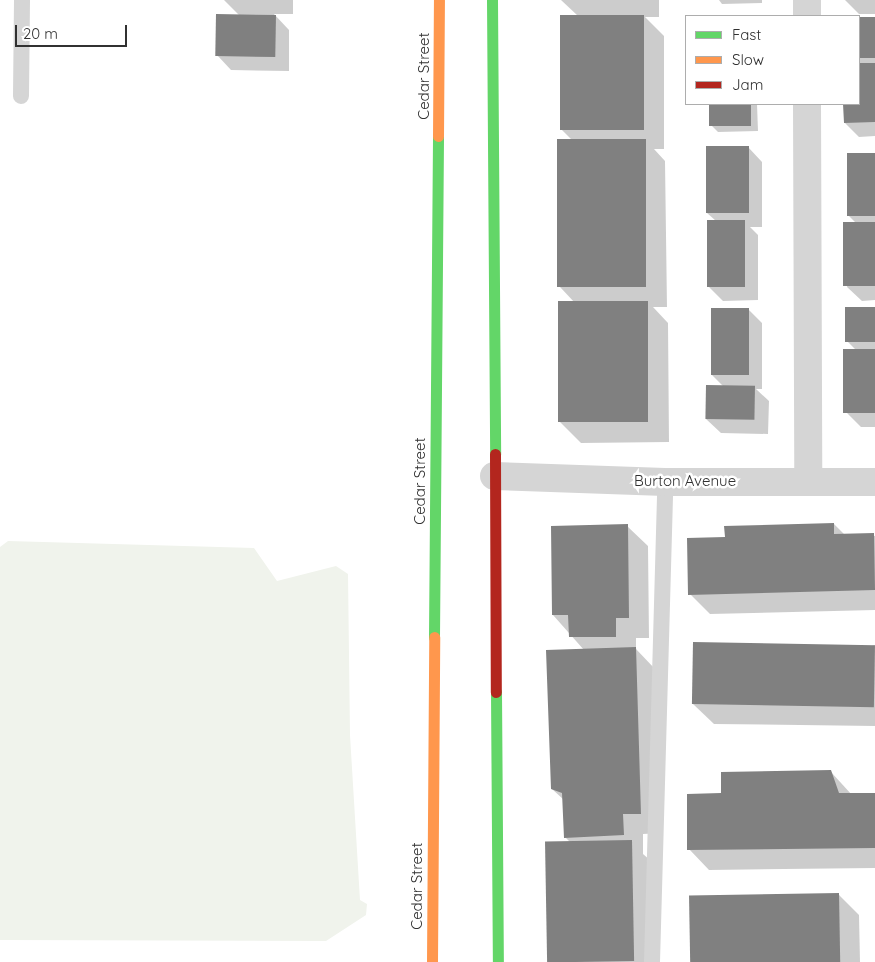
<!DOCTYPE html>
<html>
<head>
<meta charset="utf-8">
<style>
  body { margin:0 }
  #map { position:relative; width:875px; height:962px; overflow:hidden; background:#fff; font-family:Quicksand,sans-serif }
  div>[style] { position:absolute }
  .green>* { inset:0; background:#f0f3ec }
  .shadow>* { inset:0; background:#0003 }
  .building>* { inset:0; background:#808080; transform-origin:0 0 }
  .lane>* { height:16px; margin:-8px; padding:0 8px; transform-origin:8px; border-radius:8px; background:#d5d5d5 }
  .street>* { height:28px; margin:-14px; padding:0 14px; transform-origin:14px; border-radius:14px; background:#d5d5d5 }
  .fast>* { height:11px; margin:-5.5px; padding:0 5.5px; transform-origin:5.5px; border-radius:5.5px; background:#63d668 }
  .slow>* { height:11px; margin:-5.5px; padding:0 5.5px; transform-origin:5.5px; border-radius:5.5px; background:#ff974d }
  .jam>* { height:11px; margin:-5.5px; padding:0 5.5px; transform-origin:5.5px; border-radius:5.5px; background:#b3261e }
  span { translate:-50% -50%; white-space:nowrap; text-align:center; line-height:1.15; -webkit-text-stroke:5px #fff; paint-order:stroke }
  .street-label { font-size:15px; color:#313131 }
  .legend { position:absolute; left:685px; top:15px; width:175px; height:90px; box-sizing:border-box; background:#fff; border:1px solid #adadad; margin:0; padding:6px 9px; list-style:none; font-size:15px; color:#313131 }
  .legend li { display:flex; align-items:center; gap:10px; height:25px }
  .legend b { width:25px; border:1px solid #adadad }
  .scale { position:absolute; left:15px; top:25px; width:112px; height:22px; box-sizing:border-box; border:2px solid #313131; border-top:0; padding-left:6px; font-size:15px; line-height:18px; white-space:nowrap; color:#313131; -webkit-text-stroke:4px #fff; paint-order:stroke }
</style>
</head>
<body>
<div id="map">
  <div class="green">
    <i style="clip-path:polygon(8px 541px,254px 548px,277px 581px,336px 566px,348px 574px,350px 735px,360px 900px,367px 904px,366px 915px,326px 941px,0 940px,0 547px)"></i>
  </div>
  <div class="shadow">
    <i style="clip-path:polygon(224px 0,293px 0,293px 14px,274px 14px,289px 30px,289px 71px,231px 70px,217px 55px,239px 15px)"></i>
    <i style="clip-path:polygon(561px 0,659px 0,659px 17px,645px 17px,664px 36px,664px 149px,654px 149px,665px 161px,667px 307px,653px 307px,668px 323px,669px 442px,581px 443px,560px 422px,575px 303px,560px 287px,573px 141px,561px 129px,578px 16px)"></i>
    <i style="clip-path:polygon(719px 0,762px 0,762px 3px,722px 4px)"></i>
    <i style="clip-path:polygon(845px 0,875px 0,875px 14px,859px 14px)"></i>
    <i style="clip-path:polygon(859px 18px,875px 18px,875px 136px,859px 137px,845px 123px,845px 104px,859px 104px)"></i>
    <i style="clip-path:polygon(710px 104px,757px 104px,758px 131px,718px 132px,711px 125px)"></i>
    <i style="clip-path:polygon(748px 147px,762px 162px,762px 227px,750px 227px,758px 235px,758px 300px,723px 301px,709px 287px,716px 221px,707px 213px)"></i>
    <i style="clip-path:polygon(875px 154px,875px 300px,862px 301px,847px 287px,857px 224px,848px 215px)"></i>
    <i style="clip-path:polygon(875px 308px,875px 427px,861px 427px,847px 413px,856px 350px,847px 341px)"></i>
    <i style="clip-path:polygon(748px 309px,762px 323px,762px 389px,756px 389px,769px 401px,768px 434px,721px 433px,706px 419px,724px 387px,712px 375px)"></i>
    <i style="clip-path:polygon(834px 524px,845px 535px,875px 536px,875px 610px,710px 614px,690px 594px)"></i>
    <i style="clip-path:polygon(627px 526px,648px 546px,649px 638px,636px 638px,636px 649px,655px 669px,661px 833px,643px 834px,643px 854px,651px 861px,654px 962px,549px 962px,546px 843px,570px 842px,565px 837px,564px 800px,552px 789px,584px 650px,553px 615px)"></i>
    <i style="clip-path:polygon(875px 645px,875px 726px,714px 724px,693px 704px)"></i>
    <i style="clip-path:polygon(831px 772px,852px 795px,875px 794px,875px 868px,709px 870px,689px 849px,722px 795px)"></i>
    <i style="clip-path:polygon(838px 894px,859px 915px,860px 962px,692px 962px)"></i>
  </div>
  <div class="building">
    <i style="left:216px;top:14px;width:60px;height:42px;rotate:1deg"></i>
    <i style="left:560px;top:15px;width:84px;height:115px"></i>
    <i style="left:859px;top:17px;width:16px;height:41px"></i>
    <i style="clip-path:polygon(859px 63px,875px 63px,875px 122px,844px 123px,843px 104px,859px 104px)"></i>
    <i style="left:709px;top:104px;width:42px;height:22px"></i>
    <i style="left:646px;top:139px;width:148px;height:89px;rotate:90deg"></i>
    <i style="left:706px;top:146px;width:43px;height:67px"></i>
    <i style="left:847px;top:153px;width:28px;height:63px"></i>
    <i style="left:707px;top:220px;width:38px;height:67px"></i>
    <i style="left:875px;top:222px;width:64px;height:32px;rotate:90deg"></i>
    <i style="left:648px;top:301px;width:121px;height:90px;rotate:90deg"></i>
    <i style="left:845px;top:307px;width:30px;height:35px"></i>
    <i style="left:711px;top:308px;width:38px;height:67px"></i>
    <i style="left:843px;top:349px;width:32px;height:64px"></i>
    <i style="left:706px;top:385px;width:49px;height:34px;rotate:1deg"></i>
    <i style="clip-path:polygon(834px 523px,834px 534px,874px 533px,875px 590px,688px 595px,687px 538px,725px 537px,724px 526px)"></i>
    <i style="clip-path:polygon(628px 524px,629px 618px,616px 618px,616px 637px,569px 637px,568px 615px,552px 615px,551px 526px)"></i>
    <i style="left:693px;top:642px;width:182px;height:62px;rotate:1deg"></i>
    <i style="clip-path:polygon(636px 647px,641px 814px,623px 814px,624px 835px,564px 838px,562px 793px,551px 789px,546px 650px)"></i>
    <i style="clip-path:polygon(831px 770px,839px 793px,875px 793px,875px 848px,687px 850px,687px 794px,721px 793px,721px 772px)"></i>
    <i style="left:632px;top:840px;width:121px;height:87px;rotate:89deg"></i>
    <i style="left:839px;top:893px;width:69px;height:150px;rotate:89deg"></i>
  </div>
  <div class="lane">
    <i style="left:21px;top:96px;width:96px;rotate:-89.4deg"></i>
    <i style="left:652px;top:962px;width:480px;rotate:-88.4deg"></i>
  </div>
  <div class="street">
    <i style="left:807px;top:0;width:16px;rotate:90deg"></i>
    <i style="left:807px;top:104px;width:377px;rotate:89.8deg"></i>
    <i style="left:494px;top:476px;width:171px;rotate:2deg"></i>
    <i style="left:665px;top:482px;width:210px"></i>
  </div>
  <div class="fast">
    <i style="left:492px;top:0;width:454px;rotate:89.6deg"></i>
    <i style="left:434px;top:637px;width:501px;rotate:-89.54deg"></i>
    <i style="left:496px;top:692px;width:270px;rotate:89.6deg"></i>
  </div>
  <div class="slow">
    <i style="left:438px;top:136px;width:136px;rotate:-89.6deg"></i>
    <i style="left:432px;top:962px;width:325px;rotate:-89.6deg"></i>
  </div>
  <div class="jam">
    <i style="left:495px;top:454px;width:238px;rotate:89.8deg"></i>
  </div>
  <div class="street-label">
    <span style="left:424px;top:76px;rotate:-90deg">Cedar Street</span>
    <span style="left:420px;top:481px;rotate:-90deg">Cedar Street</span>
    <span style="left:685px;top:481px">Burton Avenue</span>
    <span style="left:417px;top:886px;rotate:-90deg">Cedar Street</span>
  </div>
  <ul class="legend">
  <li><b style="height:6px;background:#63d668"></b>Fast</li>
  <li><b style="height:6px;background:#ff974d"></b>Slow</li>
  <li><b style="height:6px;background:#b3261e"></b>Jam</li>
  </ul>
  <div class="scale">20 m</div>
</div>
</body>
</html>
